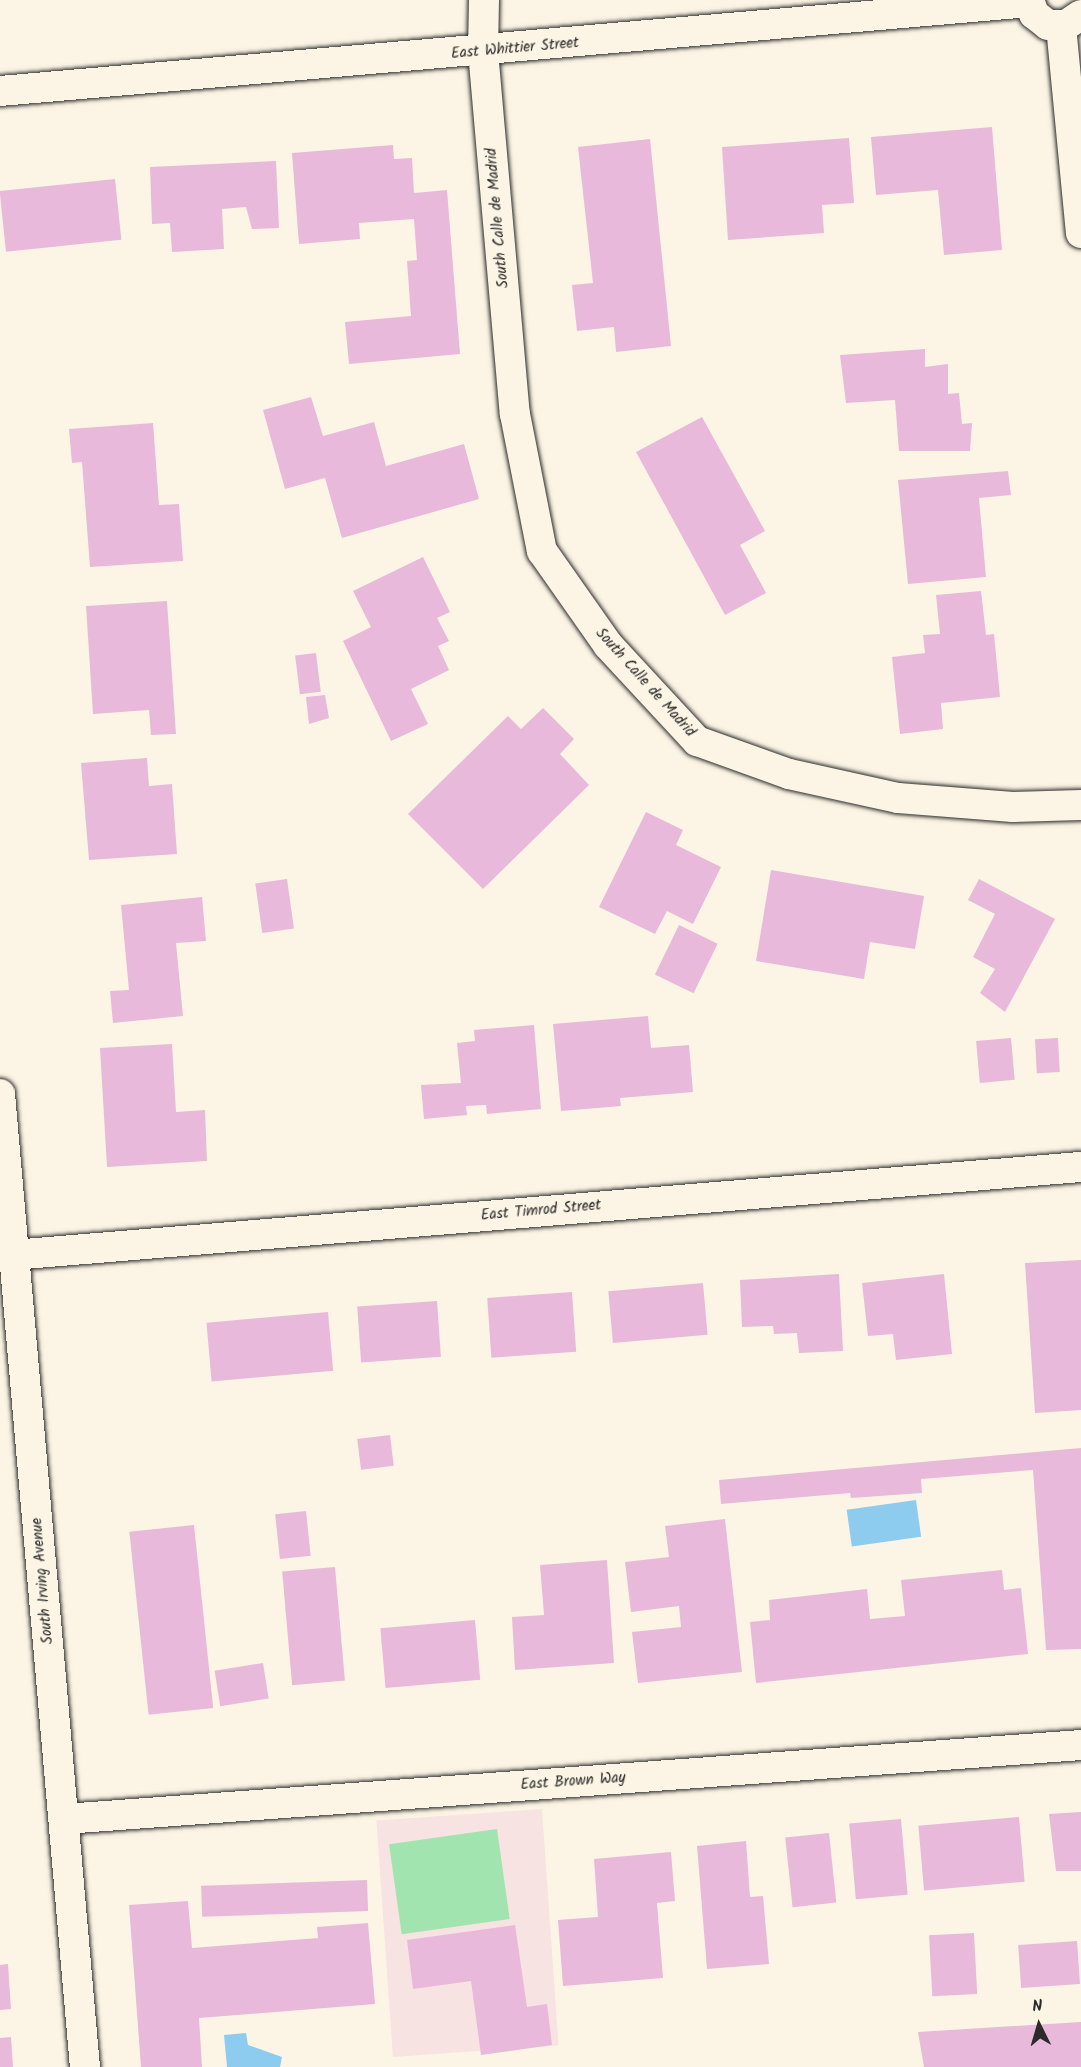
<!DOCTYPE html>
<html>
<head>
<meta charset="utf-8">
<style>
  body { margin:0 }
  #map { position:relative; width:1081px; height:2067px; overflow:hidden; background:#fcf5e5; font-family:Kalam,sans-serif }
  div>[style] { position:absolute }
  .built>* { inset:0; background:#f6e3e2; transform-origin:0 0 }
  .green>* { inset:0; background:#a1e4af; transform-origin:0 0 }
  .water>* { inset:0; background:#8dccee; transform-origin:0 0 }
  .building>* { inset:0; background:#e8b9da; transform-origin:0 0 }
  .roads { filter:drop-shadow(0 0 2px #2b2b2b) drop-shadow(0 0 2px #2b2b2b) }
  .minor>* { height:30px; margin:-15px; padding:0 15px; transform-origin:15px; border-radius:15px; background:#fcf5e5 }
  span { translate:-50% -50%; white-space:nowrap; text-align:center; line-height:1.15; -webkit-text-stroke:6px #fcf5e5; paint-order:stroke }
  .street-label { font-size:15px; color:#2b2b2b }
  .north { position:absolute; left:1009px; top:1995px; width:60px; height:60px; -webkit-text-stroke:4px #fcf5e5; paint-order:stroke; rotate:355deg; font-size:16px; font-weight:700; line-height:24px; text-align:center; color:#2b2b2b }
  .north::after { content:''; display:block; margin:auto; width:21px; height:27px; background:#2b2b2b; clip-path:polygon(50% 0,100% 100%,50% 72%,0 100%) }
</style>
</head>
<body>
<div id="map">
  <div class="built">
    <i style="left:542px;top:1809px;width:237px;height:166px;rotate:86deg"></i>
  </div>
  <div class="green">
    <i style="left:497px;top:1829px;width:91px;height:109px;rotate:82deg"></i>
  </div>
  <div class="water">
    <i style="left:916px;top:1500px;width:37px;height:70px;rotate:82deg"></i>
    <i style="clip-path:polygon(246px 2033px,248px 2045px,282px 2057px,280px 2067px,227px 2067px,224px 2035px)"></i>
  </div>
  <div class="building">
    <i style="clip-path:polygon(992px 127px,1002px 250px,944px 255px,938px 190px,876px 195px,871px 137px)"></i>
    <i style="clip-path:polygon(849px 138px,854px 203px,822px 205px,824px 233px,728px 240px,722px 147px)"></i>
    <i style="clip-path:polygon(650px 139px,671px 346px,616px 352px,614px 327px,577px 331px,572px 285px,593px 283px,578px 147px)"></i>
    <i style="clip-path:polygon(393px 145px,394px 159px,412px 158px,414px 193px,447px 190px,460px 354px,349px 364px,345px 322px,411px 316px,407px 261px,417px 260px,414px 219px,359px 223px,360px 239px,299px 244px,292px 153px)"></i>
    <i style="clip-path:polygon(276px 161px,279px 228px,252px 229px,246px 207px,222px 209px,224px 249px,172px 252px,170px 223px,152px 224px,150px 167px)"></i>
    <i style="left:115px;top:179px;width:61px;height:116px;rotate:84deg"></i>
    <i style="clip-path:polygon(925px 349px,925px 367px,948px 364px,948px 394px,959px 393px,962px 424px,972px 423px,970px 451px,899px 451px,895px 400px,846px 403px,840px 355px)"></i>
    <i style="clip-path:polygon(311px 397px,323px 436px,374px 422px,386px 466px,464px 444px,479px 499px,342px 538px,325px 478px,285px 489px,263px 410px)"></i>
    <i style="clip-path:polygon(702px 417px,765px 531px,740px 545px,766px 593px,725px 615px,636px 452px)"></i>
    <i style="clip-path:polygon(153px 423px,159px 505px,179px 504px,183px 561px,90px 567px,82px 462px,72px 463px,69px 429px)"></i>
    <i style="clip-path:polygon(1008px 471px,1011px 495px,979px 498px,986px 577px,908px 584px,898px 480px)"></i>
    <i style="clip-path:polygon(423px 557px,450px 612px,437px 618px,449px 641px,438px 646px,449px 670px,411px 689px,428px 724px,391px 741px,343px 641px,371px 627px,353px 591px)"></i>
    <i style="clip-path:polygon(981px 591px,986px 635px,994px 634px,1000px 697px,941px 703px,943px 729px,900px 734px,892px 657px,925px 653px,923px 635px,940px 634px,936px 595px)"></i>
    <i style="clip-path:polygon(167px 601px,176px 734px,151px 735px,149px 710px,93px 714px,86px 606px)"></i>
    <i style="left:316px;top:653px;width:39px;height:21px;rotate:83deg"></i>
    <i style="clip-path:polygon(325px 695px,329px 718px,309px 724px,306px 697px)"></i>
    <i style="clip-path:polygon(543px 708px,574px 739px,560px 754px,589px 785px,483px 889px,408px 814px,508px 716px,521px 729px)"></i>
    <i style="clip-path:polygon(147px 758px,149px 786px,172px 784px,177px 854px,89px 860px,81px 763px)"></i>
    <i style="clip-path:polygon(646px 812px,683px 830px,676px 845px,721px 867px,693px 924px,667px 911px,655px 934px,599px 907px)"></i>
    <i style="clip-path:polygon(771px 870px,924px 896px,915px 949px,870px 942px,864px 979px,756px 961px)"></i>
    <i style="left:287px;top:879px;width:50px;height:32px;rotate:82deg"></i>
    <i style="clip-path:polygon(979px 879px,1055px 919px,1005px 1012px,980px 993px,995px 969px,973px 957px,995px 914px,968px 900px)"></i>
    <i style="clip-path:polygon(202px 897px,206px 941px,176px 943px,183px 1016px,113px 1023px,110px 991px,129px 990px,121px 905px)"></i>
    <i style="left:679px;top:925px;width:43px;height:55px;rotate:26deg"></i>
    <i style="clip-path:polygon(648px 1016px,651px 1048px,689px 1045px,693px 1092px,620px 1098px,621px 1106px,561px 1111px,553px 1024px)"></i>
    <i style="clip-path:polygon(534px 1025px,541px 1109px,487px 1114px,486px 1105px,466px 1106px,467px 1115px,424px 1119px,421px 1085px,461px 1083px,457px 1043px,475px 1041px,474px 1030px)"></i>
    <i style="left:1011px;top:1038px;width:42px;height:35px;rotate:85deg"></i>
    <i style="left:1058px;top:1038px;width:34px;height:23px;rotate:87deg"></i>
    <i style="clip-path:polygon(172px 1044px,176px 1112px,205px 1110px,207px 1161px,107px 1167px,100px 1048px)"></i>
    <i style="clip-path:polygon(1081px 1260px,1081px 1410px,1035px 1413px,1025px 1263px)"></i>
    <i style="clip-path:polygon(839px 1274px,843px 1351px,799px 1353px,797px 1333px,774px 1334px,773px 1326px,742px 1327px,740px 1280px)"></i>
    <i style="clip-path:polygon(944px 1274px,952px 1354px,896px 1360px,893px 1334px,868px 1336px,862px 1283px)"></i>
    <i style="left:703px;top:1283px;width:52px;height:95px;rotate:85deg"></i>
    <i style="left:572px;top:1292px;width:60px;height:85px;rotate:86deg"></i>
    <i style="left:437px;top:1301px;width:56px;height:80px;rotate:86deg"></i>
    <i style="left:328px;top:1312px;width:59px;height:122px;rotate:85deg"></i>
    <i style="left:390px;top:1435px;width:31px;height:33px;rotate:83deg"></i>
    <i style="clip-path:polygon(1081px 1448px,1081px 1649px,1046px 1650px,1033px 1470px,921px 1479px,922px 1493px,851px 1498px,850px 1493px,721px 1504px,719px 1480px)"></i>
    <i style="left:306px;top:1511px;width:45px;height:31px;rotate:84deg"></i>
    <i style="clip-path:polygon(725px 1519px,742px 1672px,638px 1683px,632px 1632px,681px 1627px,679px 1606px,631px 1612px,625px 1562px,669px 1557px,665px 1526px)"></i>
    <i style="left:194px;top:1525px;width:184px;height:65px;rotate:84deg"></i>
    <i style="clip-path:polygon(607px 1560px,614px 1663px,515px 1670px,512px 1617px,544px 1615px,540px 1565px)"></i>
    <i style="left:335px;top:1567px;width:114px;height:53px;rotate:85deg"></i>
    <i style="clip-path:polygon(1002px 1570px,1004px 1590px,1021px 1588px,1028px 1654px,756px 1683px,750px 1622px,770px 1620px,769px 1600px,867px 1589px,870px 1619px,905px 1616px,901px 1580px)"></i>
    <i style="left:475px;top:1620px;width:60px;height:95px;rotate:85deg"></i>
    <i style="left:263px;top:1663px;width:36px;height:49px;rotate:81deg"></i>
    <i style="clip-path:polygon(1081px 1812px,1081px 1871px,1056px 1871px,1049px 1814px)"></i>
    <i style="left:1019px;top:1817px;width:65px;height:101px;rotate:85deg"></i>
    <i style="left:901px;top:1819px;width:76px;height:52px;rotate:85deg"></i>
    <i style="left:829px;top:1833px;width:70px;height:44px;rotate:84deg"></i>
    <i style="clip-path:polygon(746px 1841px,750px 1897px,763px 1896px,769px 1964px,707px 1969px,697px 1846px)"></i>
    <i style="clip-path:polygon(671px 1852px,675px 1901px,657px 1903px,663px 1978px,563px 1986px,558px 1920px,598px 1917px,594px 1859px)"></i>
    <i style="left:367px;top:1880px;width:31px;height:166px;rotate:88deg"></i>
    <i style="clip-path:polygon(188px 1901px,192px 1948px,318px 1938px,317px 1927px,368px 1923px,375px 2004px,199px 2018px,202px 2067px,141px 2067px,129px 1905px)"></i>
    <i style="clip-path:polygon(515px 1925px,527px 2007px,547px 2004px,552px 2045px,481px 2055px,471px 1981px,413px 1989px,407px 1940px)"></i>
    <i style="left:974px;top:1933px;width:61px;height:45px;rotate:87deg"></i>
    <i style="left:1077px;top:1941px;width:43px;height:59px;rotate:86deg"></i>
    <i style="clip-path:polygon(8px 1964px,11px 2009px,0 2010px,0 1965px)"></i>
    <i style="clip-path:polygon(1081px 2022px,1081px 2067px,924px 2067px,918px 2032px)"></i>
    <i style="clip-path:polygon(11px 2037px,13px 2067px,0 2067px,0 2038px)"></i>
  </div>
  <div class="roads">
    <div class="minor">
      <i style="left:484px;top:0;width:51px;rotate:91.1deg"></i>
      <i style="left:483px;top:51px;width:364px;rotate:85deg"></i>
      <i style="left:515px;top:414px;width:140px;rotate:78.9deg"></i>
      <i style="left:542px;top:551px;width:115px;rotate:54.9deg"></i>
      <i style="left:608px;top:645px;width:131px;rotate:47.2deg"></i>
      <i style="left:697px;top:741px;width:98px;rotate:19.7deg"></i>
      <i style="left:789px;top:774px;width:112px;rotate:12.4deg"></i>
      <i style="left:898px;top:798px;width:115px;rotate:4.5deg"></i>
      <i style="left:1013px;top:807px;width:68px;rotate:-1.7deg"></i>
      <i style="left:1029px;top:0;width:15px;rotate:70deg"></i>
      <i style="left:1034px;top:14px;width:18px;rotate:38deg"></i>
      <i style="left:1048px;top:25px;width:18px"></i>
      <i style="left:1066px;top:25px;width:18px;rotate:-34deg"></i>
      <i style="left:1061px;top:26px;width:208px;rotate:84.5deg"></i>
      <i style="left:0;top:91px;width:1034px;rotate:-4.94deg"></i>
      <i style="left:0;top:1094px;width:977px;rotate:85.01deg"></i>
      <i style="left:0;top:1256px;width:1085px;rotate:-4.71deg"></i>
      <i style="left:64px;top:1819px;width:1020px;rotate:-4.16deg"></i>
    </div>
  </div>
  <div class="street-label">
    <span style="left:515px;top:49px;rotate:-5deg">East Whittier Street</span>
    <span style="left:498px;top:218px;rotate:-95deg">South Calle de Madrid</span>
    <span style="left:645px;top:683px;rotate:48deg">South Calle de Madrid</span>
    <span style="left:541px;top:1211px;rotate:-5deg">East Timrod Street</span>
    <span style="left:43px;top:1581px;rotate:-95deg">South Irving Avenue</span>
    <span style="left:573px;top:1782px;rotate:-4deg">East Brown Way</span>
  </div>
  <div class="north">N</div>
</div>
</body>
</html>
